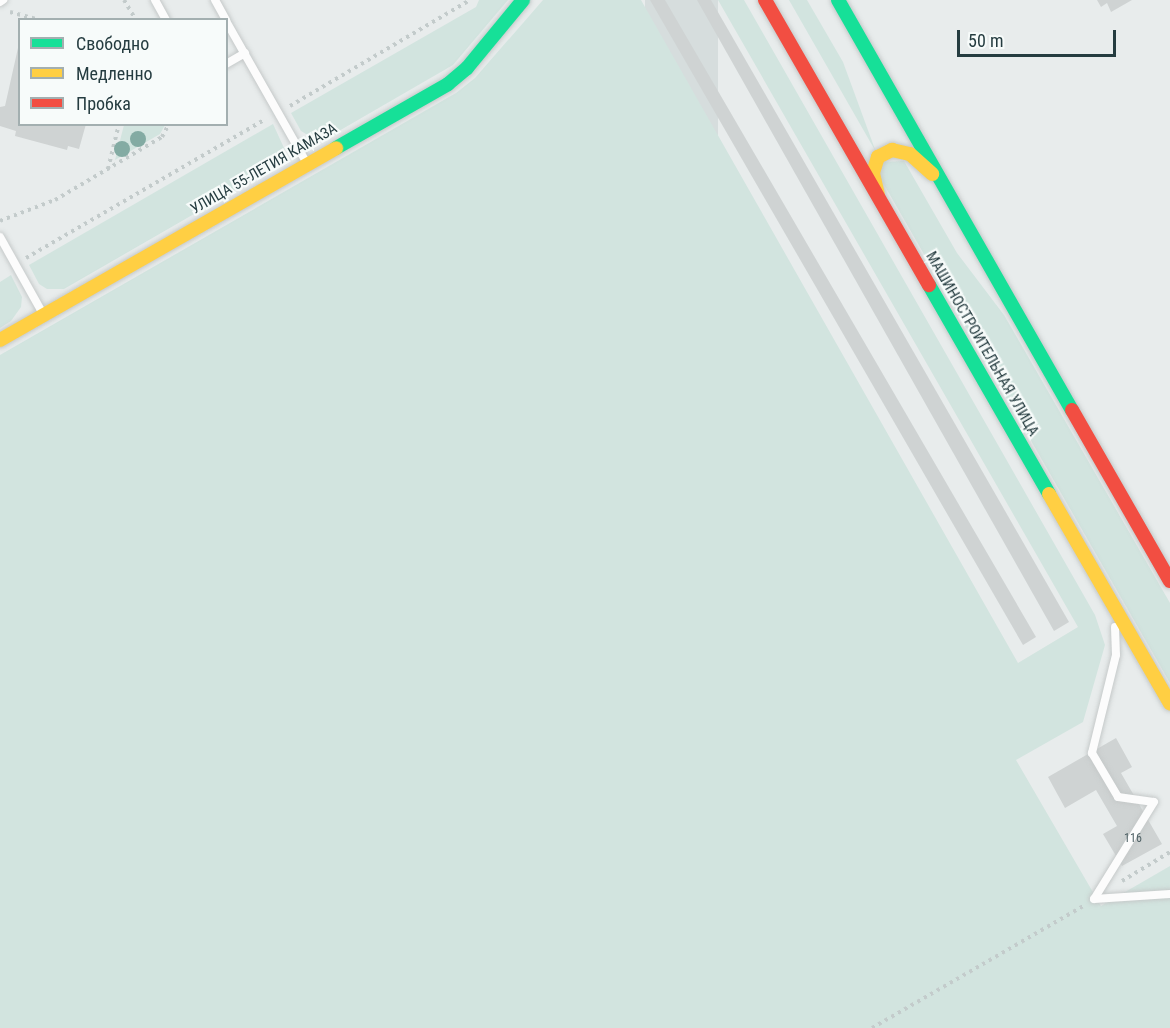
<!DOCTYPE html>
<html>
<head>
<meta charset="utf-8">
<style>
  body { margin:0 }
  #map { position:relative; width:1170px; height:1028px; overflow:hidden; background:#e8ecec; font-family:"Roboto Condensed",sans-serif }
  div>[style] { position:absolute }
  .built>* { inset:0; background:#d6dddd; transform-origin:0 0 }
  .green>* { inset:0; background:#d2e4df }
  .building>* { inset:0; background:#cfd3d3 }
  .path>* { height:4px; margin-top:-2px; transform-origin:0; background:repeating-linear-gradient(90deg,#c3cbcb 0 3px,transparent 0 7.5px) }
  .roads { filter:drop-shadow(0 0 2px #c5c9c9) drop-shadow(0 0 2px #c5c9c9) }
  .lane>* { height:8px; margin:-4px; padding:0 4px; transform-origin:4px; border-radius:4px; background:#fcfcfc }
  .fast>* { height:14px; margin:-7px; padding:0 7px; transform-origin:7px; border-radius:7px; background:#16e098 }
  .slow>* { height:14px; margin:-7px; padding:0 7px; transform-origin:7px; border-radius:7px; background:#ffcf43 }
  .jam>* { height:14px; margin:-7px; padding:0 7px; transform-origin:7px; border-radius:7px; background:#f24e42 }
  .trees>* { width:16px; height:16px; margin:-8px; border-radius:50%; background:#83aba3 }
  span { translate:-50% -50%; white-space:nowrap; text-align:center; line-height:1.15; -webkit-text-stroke:4.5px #f7fbfa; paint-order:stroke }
  .number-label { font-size:12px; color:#506266 }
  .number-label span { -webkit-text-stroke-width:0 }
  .street-label { font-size:15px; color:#253c40 }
  .legend { position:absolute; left:18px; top:18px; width:210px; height:108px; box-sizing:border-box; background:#f7fbfa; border:2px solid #a3afb0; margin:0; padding:8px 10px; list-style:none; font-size:18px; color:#253c40 }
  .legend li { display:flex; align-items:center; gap:12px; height:30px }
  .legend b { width:30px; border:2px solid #a3afb0 }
  .scale { position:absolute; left:957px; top:30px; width:159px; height:27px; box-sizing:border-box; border:3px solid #253c40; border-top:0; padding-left:8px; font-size:18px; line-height:21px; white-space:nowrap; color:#253c40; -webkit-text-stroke:4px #f7fbfa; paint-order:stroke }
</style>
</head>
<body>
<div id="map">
  <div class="built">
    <i style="left:645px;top:0;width:73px;height:761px"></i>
  </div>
  <div class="green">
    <i style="clip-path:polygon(479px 0,508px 0,453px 65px,325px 139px,316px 140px,301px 131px,291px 113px,476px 7px)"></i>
    <i style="clip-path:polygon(543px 0,641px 0,1018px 663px,1078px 627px,718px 0,744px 0,1095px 615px,1105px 645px,1083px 722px,1016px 760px,1101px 906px,1170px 866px,1170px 1028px,0 1028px,0 355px,456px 93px,475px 78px)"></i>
    <i style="clip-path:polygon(789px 0,807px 0,843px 62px,876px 152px)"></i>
    <i style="clip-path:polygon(273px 124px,285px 150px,272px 169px,64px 289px,47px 289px,39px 284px,29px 265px)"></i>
    <i style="clip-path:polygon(124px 125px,124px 124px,165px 125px,160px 134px,115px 160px)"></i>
    <i style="clip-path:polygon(904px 161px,957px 253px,1004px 315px,1170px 603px,1170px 683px,878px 174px,881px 162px)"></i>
    <i style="clip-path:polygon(11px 275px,22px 297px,21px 307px,11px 321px,0 328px,0 282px)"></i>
  </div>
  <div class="building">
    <i style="clip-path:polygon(650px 0,665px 0,1036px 637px,1023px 645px)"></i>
    <i style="clip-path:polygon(697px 0,711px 0,1069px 622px,1054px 631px)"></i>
    <i style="clip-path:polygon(1097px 0,1132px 0,1111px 12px,1107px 3px,1101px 7px)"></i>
    <i style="clip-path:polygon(20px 39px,20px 124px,86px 124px,79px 149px,68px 146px,67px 150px,15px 136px,16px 131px,0 126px,0 107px,5px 106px)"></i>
    <i style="clip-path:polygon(1116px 738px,1132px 767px,1121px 773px,1162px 844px,1122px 866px,1103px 834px,1117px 826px,1096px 790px,1065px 808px,1048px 777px)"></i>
  </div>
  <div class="path">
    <i style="left:124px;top:0;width:23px;rotate:59deg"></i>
    <i style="left:10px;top:12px;width:30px;rotate:15deg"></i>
    <i style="left:290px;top:106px;width:209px;rotate:-30.5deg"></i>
    <i style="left:108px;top:169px;width:46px;rotate:-76.3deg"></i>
    <i style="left:0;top:221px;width:59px;rotate:-20.9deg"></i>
    <i style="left:55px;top:200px;width:124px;rotate:-30.5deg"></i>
    <i style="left:162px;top:137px;width:15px;rotate:-62deg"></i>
    <i style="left:26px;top:258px;width:277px;rotate:-30.1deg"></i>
    <i style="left:1122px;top:881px;width:56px;rotate:-31.1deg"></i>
    <i style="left:872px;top:1028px;width:244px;rotate:-30deg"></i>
  </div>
  <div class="roads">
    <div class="lane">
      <i style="left:155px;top:0;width:23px;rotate:61deg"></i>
      <i style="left:215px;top:0;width:23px;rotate:61deg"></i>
      <i style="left:0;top:2px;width:4px;rotate:-34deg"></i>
      <i style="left:226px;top:21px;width:162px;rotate:60.4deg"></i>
      <i style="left:226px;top:64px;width:22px;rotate:-30deg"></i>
      <i style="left:0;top:237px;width:86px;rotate:60.8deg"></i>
      <i style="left:1115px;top:627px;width:28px;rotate:88deg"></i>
      <i style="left:1116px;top:655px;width:101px;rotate:103.8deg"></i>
      <i style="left:1092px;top:753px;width:51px;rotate:59.4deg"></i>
      <i style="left:1118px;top:797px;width:36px;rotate:8deg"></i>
      <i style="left:1154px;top:802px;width:114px;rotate:121.7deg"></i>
      <i style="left:1094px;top:899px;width:76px;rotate:-3.8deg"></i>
    </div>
    <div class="fast">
      <i style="left:838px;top:0;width:472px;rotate:60.3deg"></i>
      <i style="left:336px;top:148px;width:129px;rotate:-29.7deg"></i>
      <i style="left:448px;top:84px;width:25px;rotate:-40deg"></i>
      <i style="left:467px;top:68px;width:88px;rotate:-50.5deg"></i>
      <i style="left:929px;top:285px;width:241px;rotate:60.1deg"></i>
    </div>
    <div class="slow">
      <i style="left:878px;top:195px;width:23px;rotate:-103deg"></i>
      <i style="left:873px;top:173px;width:17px;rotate:-73deg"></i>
      <i style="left:878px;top:157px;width:16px;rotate:-27deg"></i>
      <i style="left:892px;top:150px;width:18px;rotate:13deg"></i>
      <i style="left:910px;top:154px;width:30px;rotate:42deg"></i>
      <i style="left:0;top:340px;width:387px;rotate:-29.7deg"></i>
      <i style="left:1049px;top:494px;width:242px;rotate:60deg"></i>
    </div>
    <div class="jam">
      <i style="left:765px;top:0;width:329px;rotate:60.1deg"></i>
      <i style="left:1072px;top:410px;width:197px;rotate:60.2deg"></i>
    </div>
  </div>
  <div class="trees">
    <i style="left:138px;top:139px"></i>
    <i style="left:122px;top:149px"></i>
  </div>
  <div class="number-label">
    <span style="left:1133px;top:839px">116</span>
  </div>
  <div class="street-label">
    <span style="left:264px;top:169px;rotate:-30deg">УЛИЦА 55-ЛЕТИЯ КАМАЗА</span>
    <span style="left:982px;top:344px;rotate:60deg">МАШИНОСТРОИТЕЛЬНАЯ УЛИЦА</span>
  </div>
  <ul class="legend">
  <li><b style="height:8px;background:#16e098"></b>Свободно</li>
  <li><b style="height:8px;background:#ffcf43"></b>Медленно</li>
  <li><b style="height:8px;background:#f24e42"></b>Пробка</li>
  </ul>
  <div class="scale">50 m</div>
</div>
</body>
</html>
